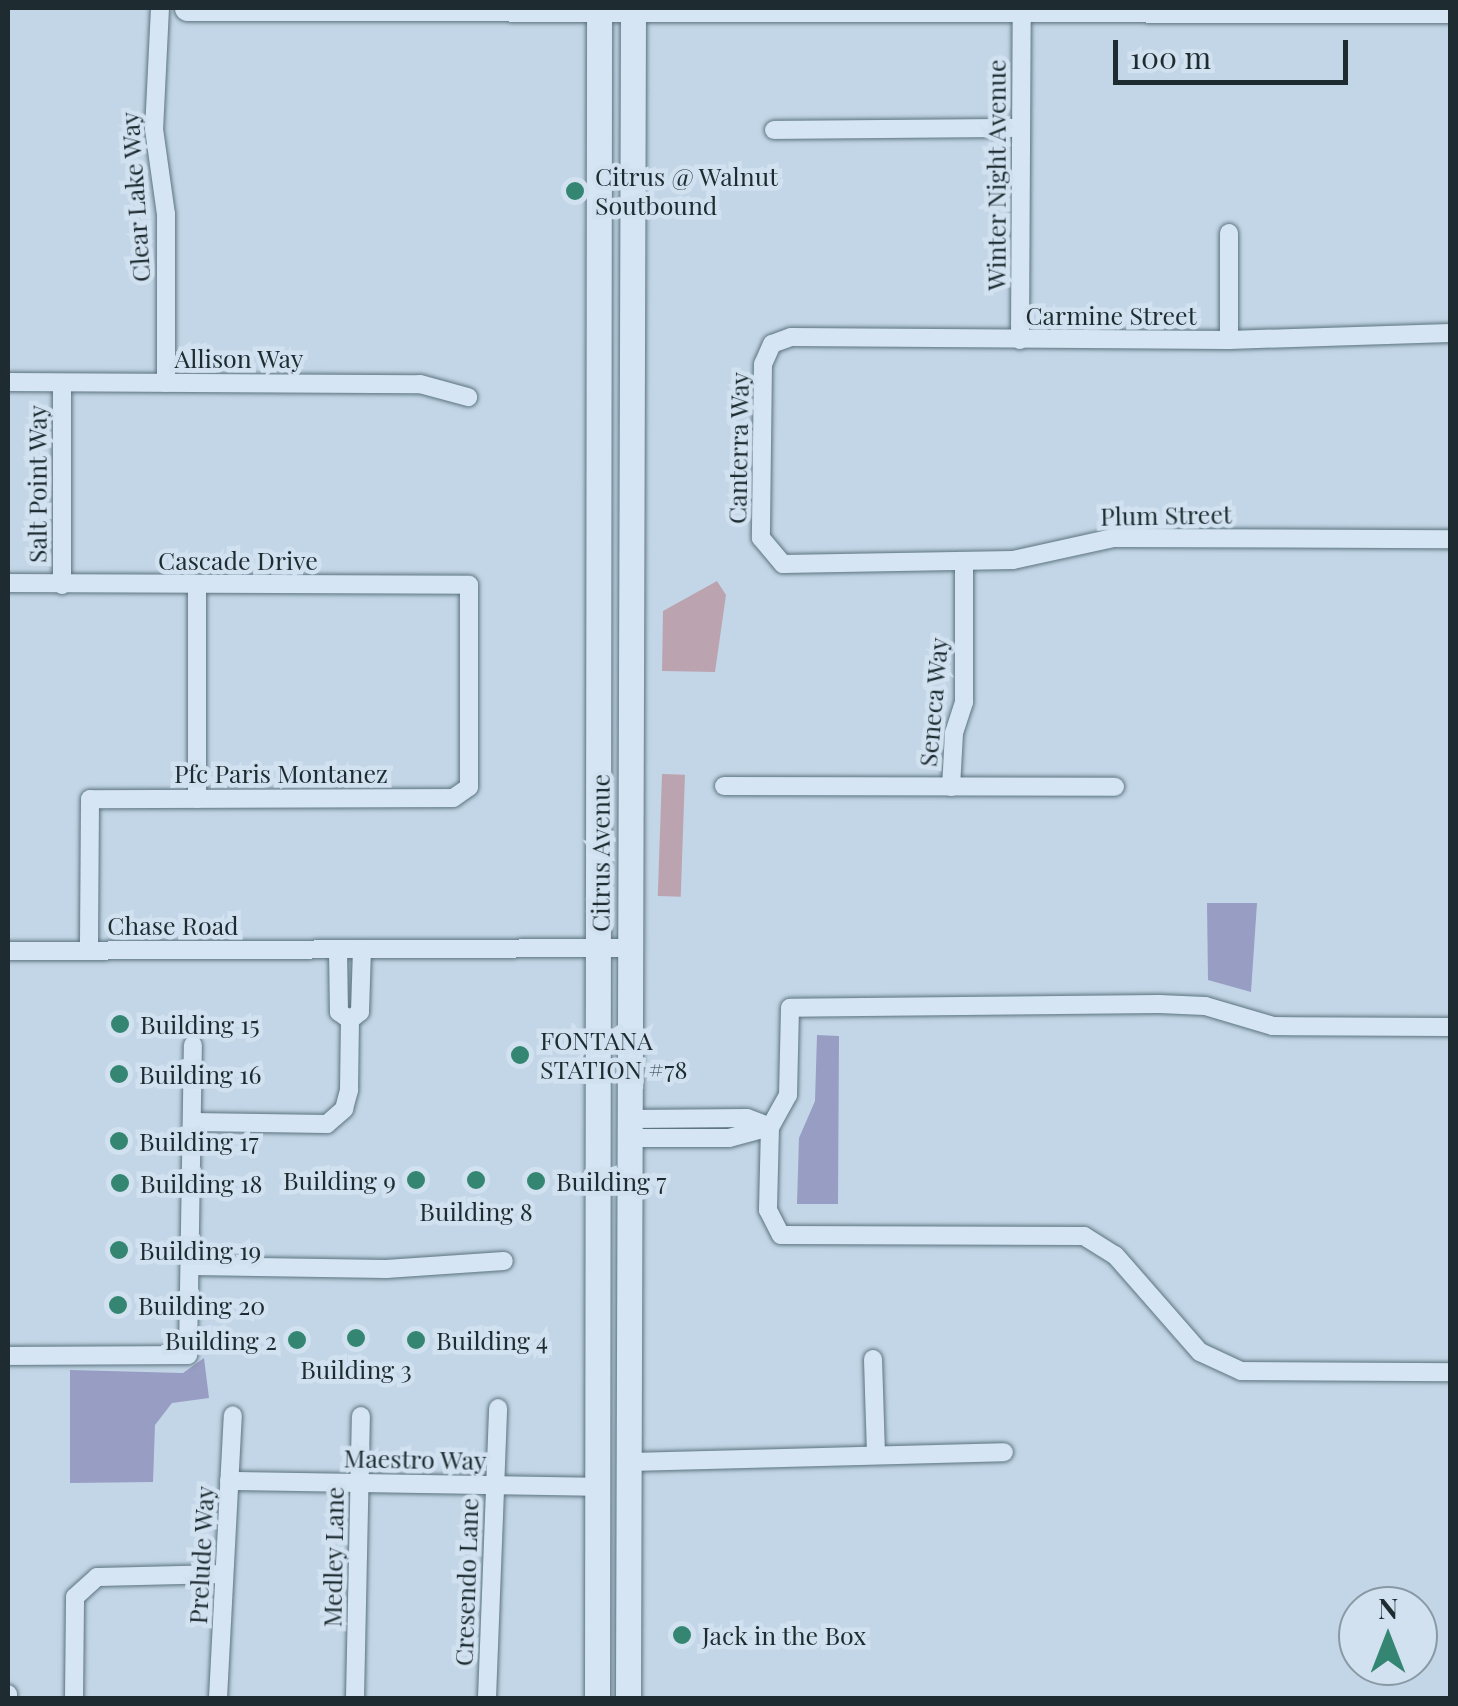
<!DOCTYPE html>
<html>
<head>
<meta charset="utf-8">
<style>
  body { margin:0 }
  #map { position:relative; width:1458px; height:1706px; overflow:hidden; background:#c3d6e7; font-family:"Playfair Display",serif }
  div>[style] { position:absolute }
  .green>* { inset:0; background:#989dc3 }
  .water>* { inset:0; background:#bba4b0; transform-origin:0 0 }
  .roads { filter:drop-shadow(0 0 2px #5c747f) drop-shadow(0 0 2px #5c747f) }
  .street>* { height:18px; margin:-9px; padding:0 9px; transform-origin:9px; border-radius:9px; background:#d5e5f3 }
  .secondary>* { height:25px; margin:-12.5px; padding:0 12.5px; transform-origin:12.5px; border-radius:12.5px; background:#d5e5f3 }
  .dots>* { width:28px; height:28px; translate:-50% -50%; box-sizing:border-box; border:5px solid #d1e1f0; border-radius:50% }
  span { translate:-50% -50%; white-space:nowrap; text-align:center; line-height:1.15; -webkit-text-stroke:9px #d1e1f0; paint-order:stroke }
  .street-label { font-size:25px; color:#1e2c31 }
  .poi-label { font-size:25px; color:#1e2c31 }
  .left { translate:0 -50%; text-align:left }
  .right { translate:-100% -50%; text-align:right }
  .frame { position:absolute; inset:0; border:10px solid #1e2c31; pointer-events:none }
  .north { position:absolute; left:1338px; top:1586px; width:100px; height:100px; box-sizing:border-box; background:#d1e1f0; border:2px solid #8999a4; border-radius:50%; rotate:0deg; font-size:28px; font-weight:700; line-height:40px; text-align:center; color:#1e2c31 }
  .north::after { content:''; display:block; margin:auto; width:35px; height:45px; background:#348673; clip-path:polygon(50% 0,100% 100%,50% 72%,0 100%) }
  .scale { position:absolute; left:1113px; top:40px; width:235px; height:45px; box-sizing:border-box; border:5px solid #1e2c31; border-top:0; padding-left:12px; font-size:30px; line-height:35px; white-space:nowrap; color:#1e2c31; -webkit-text-stroke:8px #d1e1f0; paint-order:stroke }
</style>
</head>
<body>
<div id="map">
  <div class="green">
    <i style="clip-path:polygon(1207px 903px,1257px 903px,1251px 992px,1208px 980px)"></i>
    <i style="clip-path:polygon(817px 1035px,839px 1036px,838px 1204px,797px 1204px,799px 1138px,815px 1101px)"></i>
    <i style="clip-path:polygon(204px 1358px,209px 1398px,172px 1403px,155px 1425px,153px 1482px,70px 1483px,70px 1370px,183px 1373px)"></i>
  </div>
  <div class="water">
    <i style="clip-path:polygon(717px 581px,726px 595px,715px 672px,662px 671px,663px 611px)"></i>
    <i style="left:662px;top:774px;width:23px;height:122px;rotate:2deg"></i>
  </div>
  <div class="roads">
    <div class="street">
      <i style="left:160px;top:8px;width:121px;rotate:92.8deg"></i>
      <i style="left:154px;top:129px;width:86px;rotate:82deg"></i>
      <i style="left:166px;top:214px;width:169px;rotate:90deg"></i>
      <i style="left:774px;top:130px;width:247px;rotate:-0.5deg"></i>
      <i style="left:1229px;top:233px;width:107px;rotate:90deg"></i>
      <i style="left:1450px;top:333px;width:221px;rotate:178.2deg"></i>
      <i style="left:1229px;top:340px;width:438px;rotate:-179.6deg"></i>
      <i style="left:791px;top:337px;width:20px;rotate:160deg"></i>
      <i style="left:772px;top:344px;width:22px;rotate:114deg"></i>
      <i style="left:763px;top:364px;width:174px;rotate:90.7deg"></i>
      <i style="left:761px;top:538px;width:34px;rotate:50deg"></i>
      <i style="left:783px;top:564px;width:230px;rotate:-1deg"></i>
      <i style="left:1013px;top:560px;width:102px;rotate:-12.4deg"></i>
      <i style="left:1113px;top:538px;width:337px;rotate:0.2deg"></i>
      <i style="left:1020px;top:340px;width:329px;rotate:-89.7deg"></i>
      <i style="left:8px;top:382px;width:412px;rotate:0.3deg"></i>
      <i style="left:420px;top:384px;width:50px;rotate:15.2deg"></i>
      <i style="left:62px;top:383px;width:202px;rotate:90deg"></i>
      <i style="left:8px;top:583px;width:461px;rotate:0.2deg"></i>
      <i style="left:469px;top:585px;width:202px;rotate:90deg"></i>
      <i style="left:469px;top:787px;width:19px;rotate:145deg"></i>
      <i style="left:453px;top:798px;width:363px;rotate:179.8deg"></i>
      <i style="left:90px;top:799px;width:152px;rotate:90.4deg"></i>
      <i style="left:197px;top:585px;width:214px;rotate:90deg"></i>
      <i style="left:724px;top:786px;width:391px;rotate:0.1deg"></i>
      <i style="left:951px;top:787px;width:54px;rotate:-86.8deg"></i>
      <i style="left:954px;top:733px;width:33px;rotate:-72deg"></i>
      <i style="left:964px;top:702px;width:140px;rotate:-90deg"></i>
      <i style="left:338px;top:950px;width:62px;rotate:89.1deg"></i>
      <i style="left:339px;top:1012px;width:14px;rotate:36deg"></i>
      <i style="left:8px;top:951px;width:622px;rotate:-0.28deg"></i>
      <i style="left:350px;top:1020px;width:13px;rotate:-39deg"></i>
      <i style="left:360px;top:1012px;width:62px;rotate:-88.2deg"></i>
      <i style="left:1450px;top:1027px;width:177px;rotate:-179.7deg"></i>
      <i style="left:1273px;top:1026px;width:71px;rotate:-163.6deg"></i>
      <i style="left:1205px;top:1006px;width:46px;rotate:-177.5deg"></i>
      <i style="left:1159px;top:1004px;width:369px;rotate:179.4deg"></i>
      <i style="left:790px;top:1008px;width:87px;rotate:91.3deg"></i>
      <i style="left:788px;top:1095px;width:37px;rotate:119deg"></i>
      <i style="left:770px;top:1127px;width:83px;rotate:91.4deg"></i>
      <i style="left:768px;top:1210px;width:28px;rotate:63deg"></i>
      <i style="left:781px;top:1235px;width:303px;rotate:0.2deg"></i>
      <i style="left:1084px;top:1236px;width:36px;rotate:32deg"></i>
      <i style="left:1115px;top:1255px;width:129px;rotate:48.8deg"></i>
      <i style="left:1200px;top:1352px;width:45px;rotate:24.9deg"></i>
      <i style="left:1241px;top:1371px;width:209px;rotate:0.3deg"></i>
      <i style="left:630px;top:1119px;width:117px;rotate:-0.5deg"></i>
      <i style="left:747px;top:1118px;width:25px;rotate:21deg"></i>
      <i style="left:193px;top:1122px;width:134px;rotate:0.9deg"></i>
      <i style="left:327px;top:1124px;width:23px;rotate:-41deg"></i>
      <i style="left:344px;top:1109px;width:20px;rotate:-75deg"></i>
      <i style="left:349px;top:1090px;width:70px;rotate:-89.2deg"></i>
      <i style="left:630px;top:1138px;width:99px"></i>
      <i style="left:729px;top:1138px;width:42px;rotate:-15deg"></i>
      <i style="left:193px;top:1266px;width:193px;rotate:0.9deg"></i>
      <i style="left:386px;top:1269px;width:118px;rotate:-3.9deg"></i>
      <i style="left:8px;top:1356px;width:180px;rotate:-0.3deg"></i>
      <i style="left:188px;top:1355px;width:310px;rotate:-89.1deg"></i>
      <i style="left:873px;top:1359px;width:96px;rotate:88.2deg"></i>
      <i style="left:630px;top:1462px;width:374px;rotate:-1.5deg"></i>
      <i style="left:229px;top:1481px;width:370px;rotate:0.9deg"></i>
      <i style="left:8px;top:1694px;width:4px;rotate:90deg"></i>
      <i style="left:74px;top:1698px;width:101px;rotate:-89.4deg"></i>
      <i style="left:75px;top:1597px;width:30px;rotate:-42deg"></i>
      <i style="left:97px;top:1577px;width:127px;rotate:-1.4deg"></i>
      <i style="left:218px;top:1698px;width:283px;rotate:-87deg"></i>
      <i style="left:355px;top:1698px;width:282px;rotate:-88.8deg"></i>
      <i style="left:487px;top:1698px;width:290px;rotate:-87.8deg"></i>
    </div>
    <div class="secondary">
      <i style="left:187px;top:8px;width:1263px;rotate:0.09deg"></i>
      <i style="left:597px;top:1698px;width:1690px;rotate:-89.93deg"></i>
      <i style="left:628px;top:1698px;width:1690px;rotate:-89.83deg"></i>
    </div>
  </div>
  <div class="dots">
    <i style="left:575px;top:191px;background:#348673"></i>
    <i style="left:120px;top:1024px;background:#348673"></i>
    <i style="left:520px;top:1055px;background:#348673"></i>
    <i style="left:119px;top:1074px;background:#348673"></i>
    <i style="left:119px;top:1141px;background:#348673"></i>
    <i style="left:416px;top:1180px;background:#348673"></i>
    <i style="left:476px;top:1180px;background:#348673"></i>
    <i style="left:536px;top:1181px;background:#348673"></i>
    <i style="left:120px;top:1183px;background:#348673"></i>
    <i style="left:119px;top:1250px;background:#348673"></i>
    <i style="left:118px;top:1305px;background:#348673"></i>
    <i style="left:356px;top:1338px;background:#348673"></i>
    <i style="left:297px;top:1340px;background:#348673"></i>
    <i style="left:416px;top:1340px;background:#348673"></i>
    <i style="left:682px;top:1635px;background:#348673"></i>
  </div>
  <div class="street-label">
    <span style="left:996px;top:175px;rotate:-90deg">Winter Night Avenue</span>
    <span style="left:135px;top:197px;rotate:-94deg">Clear Lake Way</span>
    <span style="left:1111px;top:315px">Carmine Street</span>
    <span style="left:239px;top:358px">Allison Way</span>
    <span style="left:738px;top:448px;rotate:-89deg">Canterra Way</span>
    <span style="left:37px;top:484px;rotate:-90deg">Salt Point Way</span>
    <span style="left:1166px;top:515px;rotate:-1deg">Plum Street</span>
    <span style="left:238px;top:560px">Cascade Drive</span>
    <span style="left:933px;top:702px;rotate:-85deg">Seneca Way</span>
    <span style="left:281px;top:773px">Pfc Paris Montanez</span>
    <span style="left:600px;top:853px;rotate:-90deg">Citrus Avenue</span>
    <span style="left:173px;top:925px">Chase Road</span>
    <span style="left:415px;top:1459px;rotate:1deg">Maestro Way</span>
    <span style="left:201px;top:1555px;rotate:-87deg">Prelude Way</span>
    <span style="left:333px;top:1557px;rotate:-89deg">Medley Lane</span>
    <span style="left:466px;top:1582px;rotate:-88deg">Cresendo Lane</span>
  </div>
  <div class="poi-label">
    <span class="left" style="left:595px;top:191px">Citrus @ Walnut<br>Soutbound</span>
    <span class="left" style="left:140px;top:1024px">Building 15</span>
    <span class="left" style="left:540px;top:1055px">FONTANA<br>STATION #78</span>
    <span class="left" style="left:139px;top:1074px">Building 16</span>
    <span class="left" style="left:139px;top:1141px">Building 17</span>
    <span class="right" style="left:396px;top:1180px">Building 9</span>
    <span class="left" style="left:556px;top:1181px">Building 7</span>
    <span class="left" style="left:140px;top:1183px">Building 18</span>
    <span style="left:476px;top:1211px">Building 8</span>
    <span class="left" style="left:139px;top:1250px">Building 19</span>
    <span class="left" style="left:138px;top:1305px">Building 20</span>
    <span class="right" style="left:277px;top:1340px">Building 2</span>
    <span class="left" style="left:436px;top:1340px">Building 4</span>
    <span style="left:356px;top:1369px">Building 3</span>
    <span class="left" style="left:702px;top:1635px">Jack in the Box</span>
  </div>
  <div class="frame"></div>
  <div class="north">N</div>
  <div class="scale">100 m</div>
</div>
</body>
</html>
